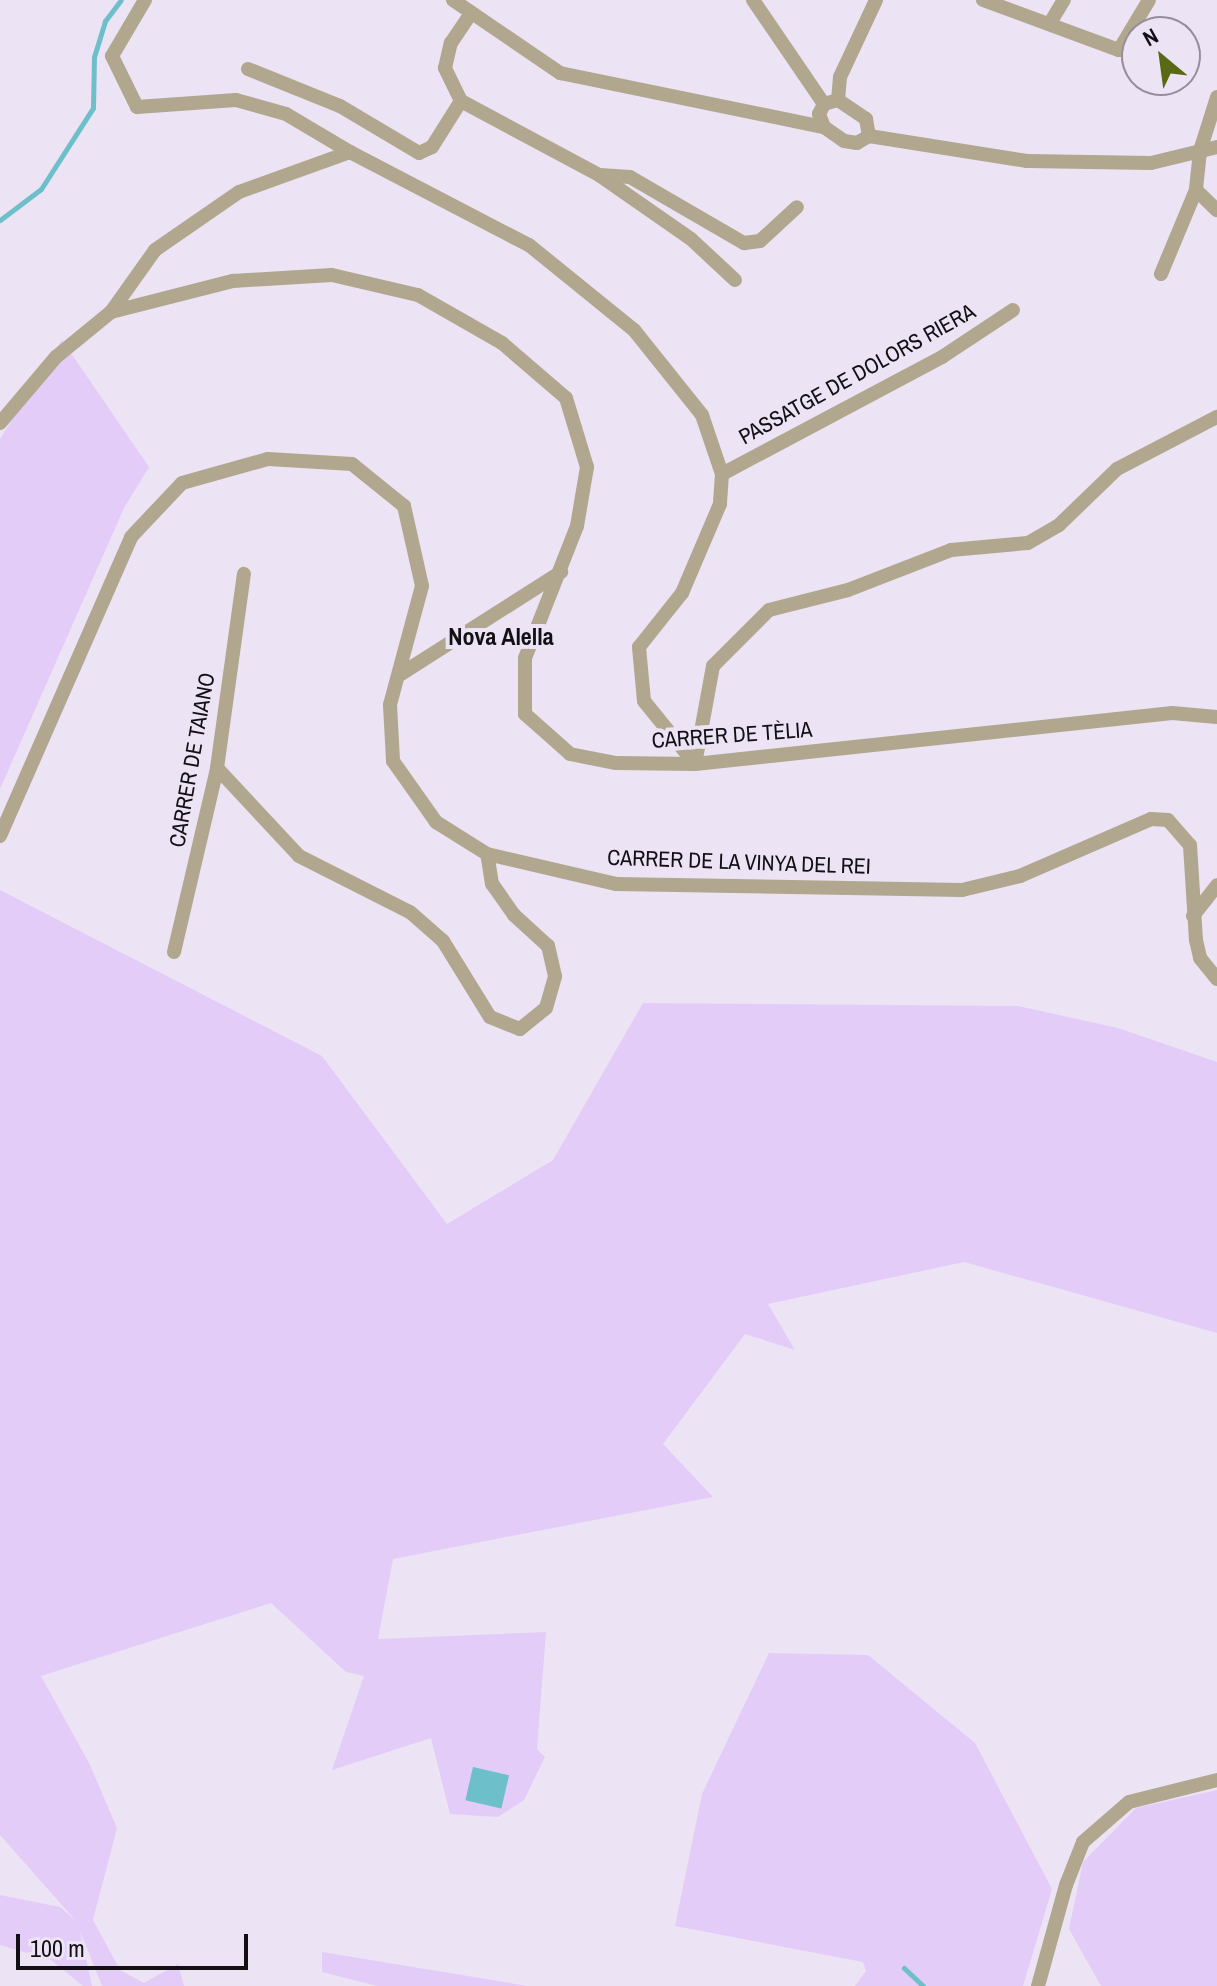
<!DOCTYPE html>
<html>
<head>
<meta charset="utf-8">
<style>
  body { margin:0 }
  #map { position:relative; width:1217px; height:1986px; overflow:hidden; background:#ece3f5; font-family:"Archivo Narrow",sans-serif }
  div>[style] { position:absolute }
  .green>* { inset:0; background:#e3cdf8 }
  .water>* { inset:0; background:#6dbfca; transform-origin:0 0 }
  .stream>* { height:5px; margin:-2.5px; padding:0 2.5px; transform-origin:2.5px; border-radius:2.5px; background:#6dbfca }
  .street>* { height:14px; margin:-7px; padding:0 7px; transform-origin:7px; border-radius:7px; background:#b0a78e }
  span { translate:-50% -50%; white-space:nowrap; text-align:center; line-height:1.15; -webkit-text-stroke:8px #ece3f5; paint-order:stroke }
  .street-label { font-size:22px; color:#120f15 }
  .neighbourhood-label { font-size:24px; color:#120f15; font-weight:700 }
  .north { position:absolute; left:1121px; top:16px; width:80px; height:80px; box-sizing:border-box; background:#ece3f5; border:2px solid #958e9b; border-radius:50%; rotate:331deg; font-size:22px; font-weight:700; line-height:32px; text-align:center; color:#120f15 }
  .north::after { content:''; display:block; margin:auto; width:28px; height:36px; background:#5a6a14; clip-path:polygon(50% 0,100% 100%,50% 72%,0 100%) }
  .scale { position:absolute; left:16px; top:1934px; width:232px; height:36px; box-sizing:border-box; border:4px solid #120f15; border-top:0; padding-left:10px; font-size:24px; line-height:28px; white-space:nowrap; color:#120f15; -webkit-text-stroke:6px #ece3f5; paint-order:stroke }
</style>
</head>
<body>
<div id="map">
  <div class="green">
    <i style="clip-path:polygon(62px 340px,149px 467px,124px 508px,0 789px,0 439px)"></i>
    <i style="clip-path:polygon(0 890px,322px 1056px,447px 1224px,553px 1160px,643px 1003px,1018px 1006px,1118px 1028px,1217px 1062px,1217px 1333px,964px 1262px,768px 1304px,795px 1350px,745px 1334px,663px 1444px,713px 1497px,393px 1559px,378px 1639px,546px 1632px,537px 1749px,545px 1757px,524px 1800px,498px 1817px,450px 1814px,431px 1738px,332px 1770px,364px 1676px,346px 1672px,271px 1603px,41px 1676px,89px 1763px,117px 1828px,93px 1920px,120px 1970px,144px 1983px,178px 1964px,184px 1986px,102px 1986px,80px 1931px,92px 1986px,83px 1986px,51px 1960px,0 1945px,0 1895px,60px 1907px,76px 1921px,0 1835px)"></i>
    <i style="clip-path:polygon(769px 1653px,868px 1655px,975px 1743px,1052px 1889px,1023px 1986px,855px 1986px,866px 1971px,863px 1962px,675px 1926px,702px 1794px)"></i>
    <i style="clip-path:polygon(1217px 1790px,1217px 1986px,1101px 1986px,1069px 1929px,1083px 1862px,1136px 1808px)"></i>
    <i style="clip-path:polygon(322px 1952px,492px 1980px,527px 1986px,377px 1986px,322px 1972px)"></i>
  </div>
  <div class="water">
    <i style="left:473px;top:1767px;width:37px;height:34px;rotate:13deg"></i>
  </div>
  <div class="stream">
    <i style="left:0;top:220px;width:51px;rotate:-37.1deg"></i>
    <i style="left:41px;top:189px;width:96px;rotate:-57.3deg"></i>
    <i style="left:93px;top:108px;width:51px;rotate:-88.9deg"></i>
    <i style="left:94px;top:57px;width:38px;rotate:-73deg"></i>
    <i style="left:105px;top:21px;width:26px;rotate:-53deg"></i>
    <i style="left:904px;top:1968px;width:26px;rotate:43deg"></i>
  </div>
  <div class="street">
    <i style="left:145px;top:0;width:65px;rotate:120.5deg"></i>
    <i style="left:112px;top:56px;width:57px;rotate:63.9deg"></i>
    <i style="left:137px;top:107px;width:99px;rotate:-4deg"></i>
    <i style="left:236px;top:100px;width:52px;rotate:15.6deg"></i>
    <i style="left:286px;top:114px;width:74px;rotate:30.7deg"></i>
    <i style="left:453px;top:0;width:130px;rotate:34.3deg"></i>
    <i style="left:560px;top:73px;width:269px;rotate:11.6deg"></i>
    <i style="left:753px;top:0;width:126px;rotate:55.7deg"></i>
    <i style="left:983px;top:0;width:145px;rotate:20.2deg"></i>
    <i style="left:1119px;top:50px;width:58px;rotate:-59deg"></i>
    <i style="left:1050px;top:23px;width:27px;rotate:-59deg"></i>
    <i style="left:248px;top:69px;width:99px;rotate:21.9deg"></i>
    <i style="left:340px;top:106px;width:92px;rotate:30.7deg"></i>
    <i style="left:419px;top:153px;width:14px;rotate:-25deg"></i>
    <i style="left:432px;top:147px;width:54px;rotate:-57.8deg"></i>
    <i style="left:461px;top:101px;width:157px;rotate:28.2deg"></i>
    <i style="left:599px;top:175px;width:112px;rotate:34.8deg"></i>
    <i style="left:691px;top:239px;width:60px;rotate:43deg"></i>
    <i style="left:1217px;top:97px;width:57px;rotate:107.5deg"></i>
    <i style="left:1200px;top:151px;width:39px;rotate:96deg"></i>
    <i style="left:1196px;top:190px;width:29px;rotate:44deg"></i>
    <i style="left:838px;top:100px;width:34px;rotate:34deg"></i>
    <i style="left:866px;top:119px;width:17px;rotate:80deg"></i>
    <i style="left:869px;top:136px;width:14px;rotate:150deg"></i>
    <i style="left:857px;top:143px;width:13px;rotate:-171deg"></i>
    <i style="left:844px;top:141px;width:24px;rotate:-145deg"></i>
    <i style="left:824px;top:127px;width:14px;rotate:-111deg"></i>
    <i style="left:819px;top:114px;width:11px;rotate:-63deg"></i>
    <i style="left:824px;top:104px;width:15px;rotate:-16deg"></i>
    <i style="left:838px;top:100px;width:23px;rotate:-85deg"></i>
    <i style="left:840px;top:77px;width:85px;rotate:-64.9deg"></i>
    <i style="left:461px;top:101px;width:37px;rotate:-116deg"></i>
    <i style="left:445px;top:68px;width:26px;rotate:-77deg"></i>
    <i style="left:451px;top:43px;width:36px;rotate:-56deg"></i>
    <i style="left:869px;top:136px;width:160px;rotate:9deg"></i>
    <i style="left:1027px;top:161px;width:124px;rotate:0.9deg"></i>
    <i style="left:1151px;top:163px;width:68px;rotate:-13.6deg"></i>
    <i style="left:600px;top:175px;width:30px;rotate:4deg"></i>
    <i style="left:630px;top:177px;width:132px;rotate:30.1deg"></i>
    <i style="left:744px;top:243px;width:16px;rotate:-7deg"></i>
    <i style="left:760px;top:241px;width:50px;rotate:-42.6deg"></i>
    <i style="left:1161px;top:274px;width:91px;rotate:-67.4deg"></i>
    <i style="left:111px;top:312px;width:76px;rotate:-54.6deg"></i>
    <i style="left:155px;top:250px;width:102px;rotate:-34.6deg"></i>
    <i style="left:239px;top:192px;width:118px;rotate:-19.8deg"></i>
    <i style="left:350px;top:152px;width:202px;rotate:27.5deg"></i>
    <i style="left:529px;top:245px;width:135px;rotate:39deg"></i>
    <i style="left:634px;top:330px;width:109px;rotate:51.3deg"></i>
    <i style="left:702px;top:415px;width:62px;rotate:71.3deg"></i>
    <i style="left:722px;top:474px;width:30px;rotate:94deg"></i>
    <i style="left:720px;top:504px;width:97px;rotate:113.1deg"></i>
    <i style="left:682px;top:593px;width:69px;rotate:128.5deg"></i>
    <i style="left:639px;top:647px;width:54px;rotate:84.7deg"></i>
    <i style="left:644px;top:701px;width:81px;rotate:51deg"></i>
    <i style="left:695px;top:764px;width:100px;rotate:-79.6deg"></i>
    <i style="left:713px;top:666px;width:79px;rotate:-45deg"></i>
    <i style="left:769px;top:610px;width:81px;rotate:-14.2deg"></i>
    <i style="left:848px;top:590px;width:110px;rotate:-21.2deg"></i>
    <i style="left:951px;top:550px;width:77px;rotate:-5.2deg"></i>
    <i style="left:1028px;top:543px;width:36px;rotate:-30deg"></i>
    <i style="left:1059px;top:525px;width:81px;rotate:-44deg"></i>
    <i style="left:1117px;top:469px;width:113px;rotate:-27.5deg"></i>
    <i style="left:0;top:423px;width:87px;rotate:-49.7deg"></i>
    <i style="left:56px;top:357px;width:71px;rotate:-39.3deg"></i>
    <i style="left:111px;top:312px;width:126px;rotate:-14.3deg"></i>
    <i style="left:233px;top:281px;width:99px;rotate:-3.5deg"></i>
    <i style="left:332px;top:275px;width:88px;rotate:13.1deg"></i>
    <i style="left:418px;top:295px;width:97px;rotate:29.7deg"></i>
    <i style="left:502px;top:343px;width:84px;rotate:40.7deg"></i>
    <i style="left:566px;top:398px;width:72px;rotate:73.1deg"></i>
    <i style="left:587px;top:467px;width:60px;rotate:99.6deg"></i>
    <i style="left:577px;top:526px;width:142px;rotate:111.5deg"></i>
    <i style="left:525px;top:658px;width:56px;rotate:90deg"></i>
    <i style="left:525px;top:714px;width:60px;rotate:41.6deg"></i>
    <i style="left:570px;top:754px;width:47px;rotate:11.1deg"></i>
    <i style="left:616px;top:763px;width:79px;rotate:0.7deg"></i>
    <i style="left:695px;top:764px;width:480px;rotate:-6.1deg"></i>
    <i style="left:1172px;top:713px;width:45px;rotate:5.1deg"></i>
    <i style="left:722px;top:474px;width:249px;rotate:-28deg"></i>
    <i style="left:942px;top:357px;width:85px;rotate:-33.5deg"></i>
    <i style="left:401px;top:674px;width:190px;rotate:-32.5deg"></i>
    <i style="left:217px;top:768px;width:120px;rotate:47deg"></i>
    <i style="left:299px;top:856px;width:124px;rotate:26.8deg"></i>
    <i style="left:410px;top:912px;width:44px;rotate:41.3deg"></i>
    <i style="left:443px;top:941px;width:89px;rotate:58.3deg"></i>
    <i style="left:490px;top:1017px;width:32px;rotate:22deg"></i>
    <i style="left:520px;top:1029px;width:33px;rotate:-39deg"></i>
    <i style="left:546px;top:1008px;width:33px;rotate:-74deg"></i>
    <i style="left:555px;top:976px;width:31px;rotate:-103deg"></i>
    <i style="left:548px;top:946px;width:46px;rotate:-137.6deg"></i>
    <i style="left:514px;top:915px;width:38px;rotate:-125deg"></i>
    <i style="left:492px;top:884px;width:30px;rotate:-99deg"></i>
    <i style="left:0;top:836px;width:326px;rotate:-66.3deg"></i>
    <i style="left:131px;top:537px;width:74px;rotate:-46.6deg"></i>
    <i style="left:182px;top:483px;width:89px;rotate:-15.6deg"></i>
    <i style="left:268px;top:459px;width:84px;rotate:3.4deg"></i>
    <i style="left:352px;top:464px;width:67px;rotate:38.9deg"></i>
    <i style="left:404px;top:506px;width:82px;rotate:77.3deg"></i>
    <i style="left:422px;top:586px;width:123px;rotate:105.1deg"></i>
    <i style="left:390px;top:705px;width:56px;rotate:86.9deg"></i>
    <i style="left:393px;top:761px;width:75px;rotate:54.8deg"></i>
    <i style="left:436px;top:822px;width:60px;rotate:32.1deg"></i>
    <i style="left:487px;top:854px;width:132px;rotate:13.1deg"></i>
    <i style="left:616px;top:884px;width:346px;rotate:1deg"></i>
    <i style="left:962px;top:890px;width:60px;rotate:-13.6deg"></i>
    <i style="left:1020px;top:876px;width:143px;rotate:-23.5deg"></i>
    <i style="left:1151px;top:819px;width:17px;rotate:3deg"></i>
    <i style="left:1168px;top:820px;width:33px;rotate:49deg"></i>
    <i style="left:1190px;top:845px;width:95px;rotate:86.4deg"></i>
    <i style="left:1196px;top:940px;width:18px;rotate:77deg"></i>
    <i style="left:1200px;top:958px;width:27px;rotate:51deg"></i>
    <i style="left:1193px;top:916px;width:39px;rotate:-52deg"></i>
    <i style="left:174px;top:952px;width:189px;rotate:-76.8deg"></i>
    <i style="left:217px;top:768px;width:196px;rotate:-82.1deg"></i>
    <i style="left:1038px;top:1986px;width:105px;rotate:-74.5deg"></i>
    <i style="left:1066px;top:1885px;width:46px;rotate:-68.4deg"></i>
    <i style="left:1083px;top:1842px;width:61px;rotate:-41deg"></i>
    <i style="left:1129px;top:1802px;width:91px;rotate:-14deg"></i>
  </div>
  <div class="street-label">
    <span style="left:857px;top:374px;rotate:-29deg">PASSATGE DE DOLORS RIERA</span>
    <span style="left:732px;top:735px;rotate:-4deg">CARRER DE TÈLIA</span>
    <span style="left:192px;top:760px;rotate:-80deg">CARRER DE TAIANO</span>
    <span style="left:739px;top:862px;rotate:2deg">CARRER DE LA VINYA DEL REI</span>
  </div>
  <div class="neighbourhood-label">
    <span style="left:501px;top:637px">Nova Alella</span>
  </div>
  <div class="north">N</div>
  <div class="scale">100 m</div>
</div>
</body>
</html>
